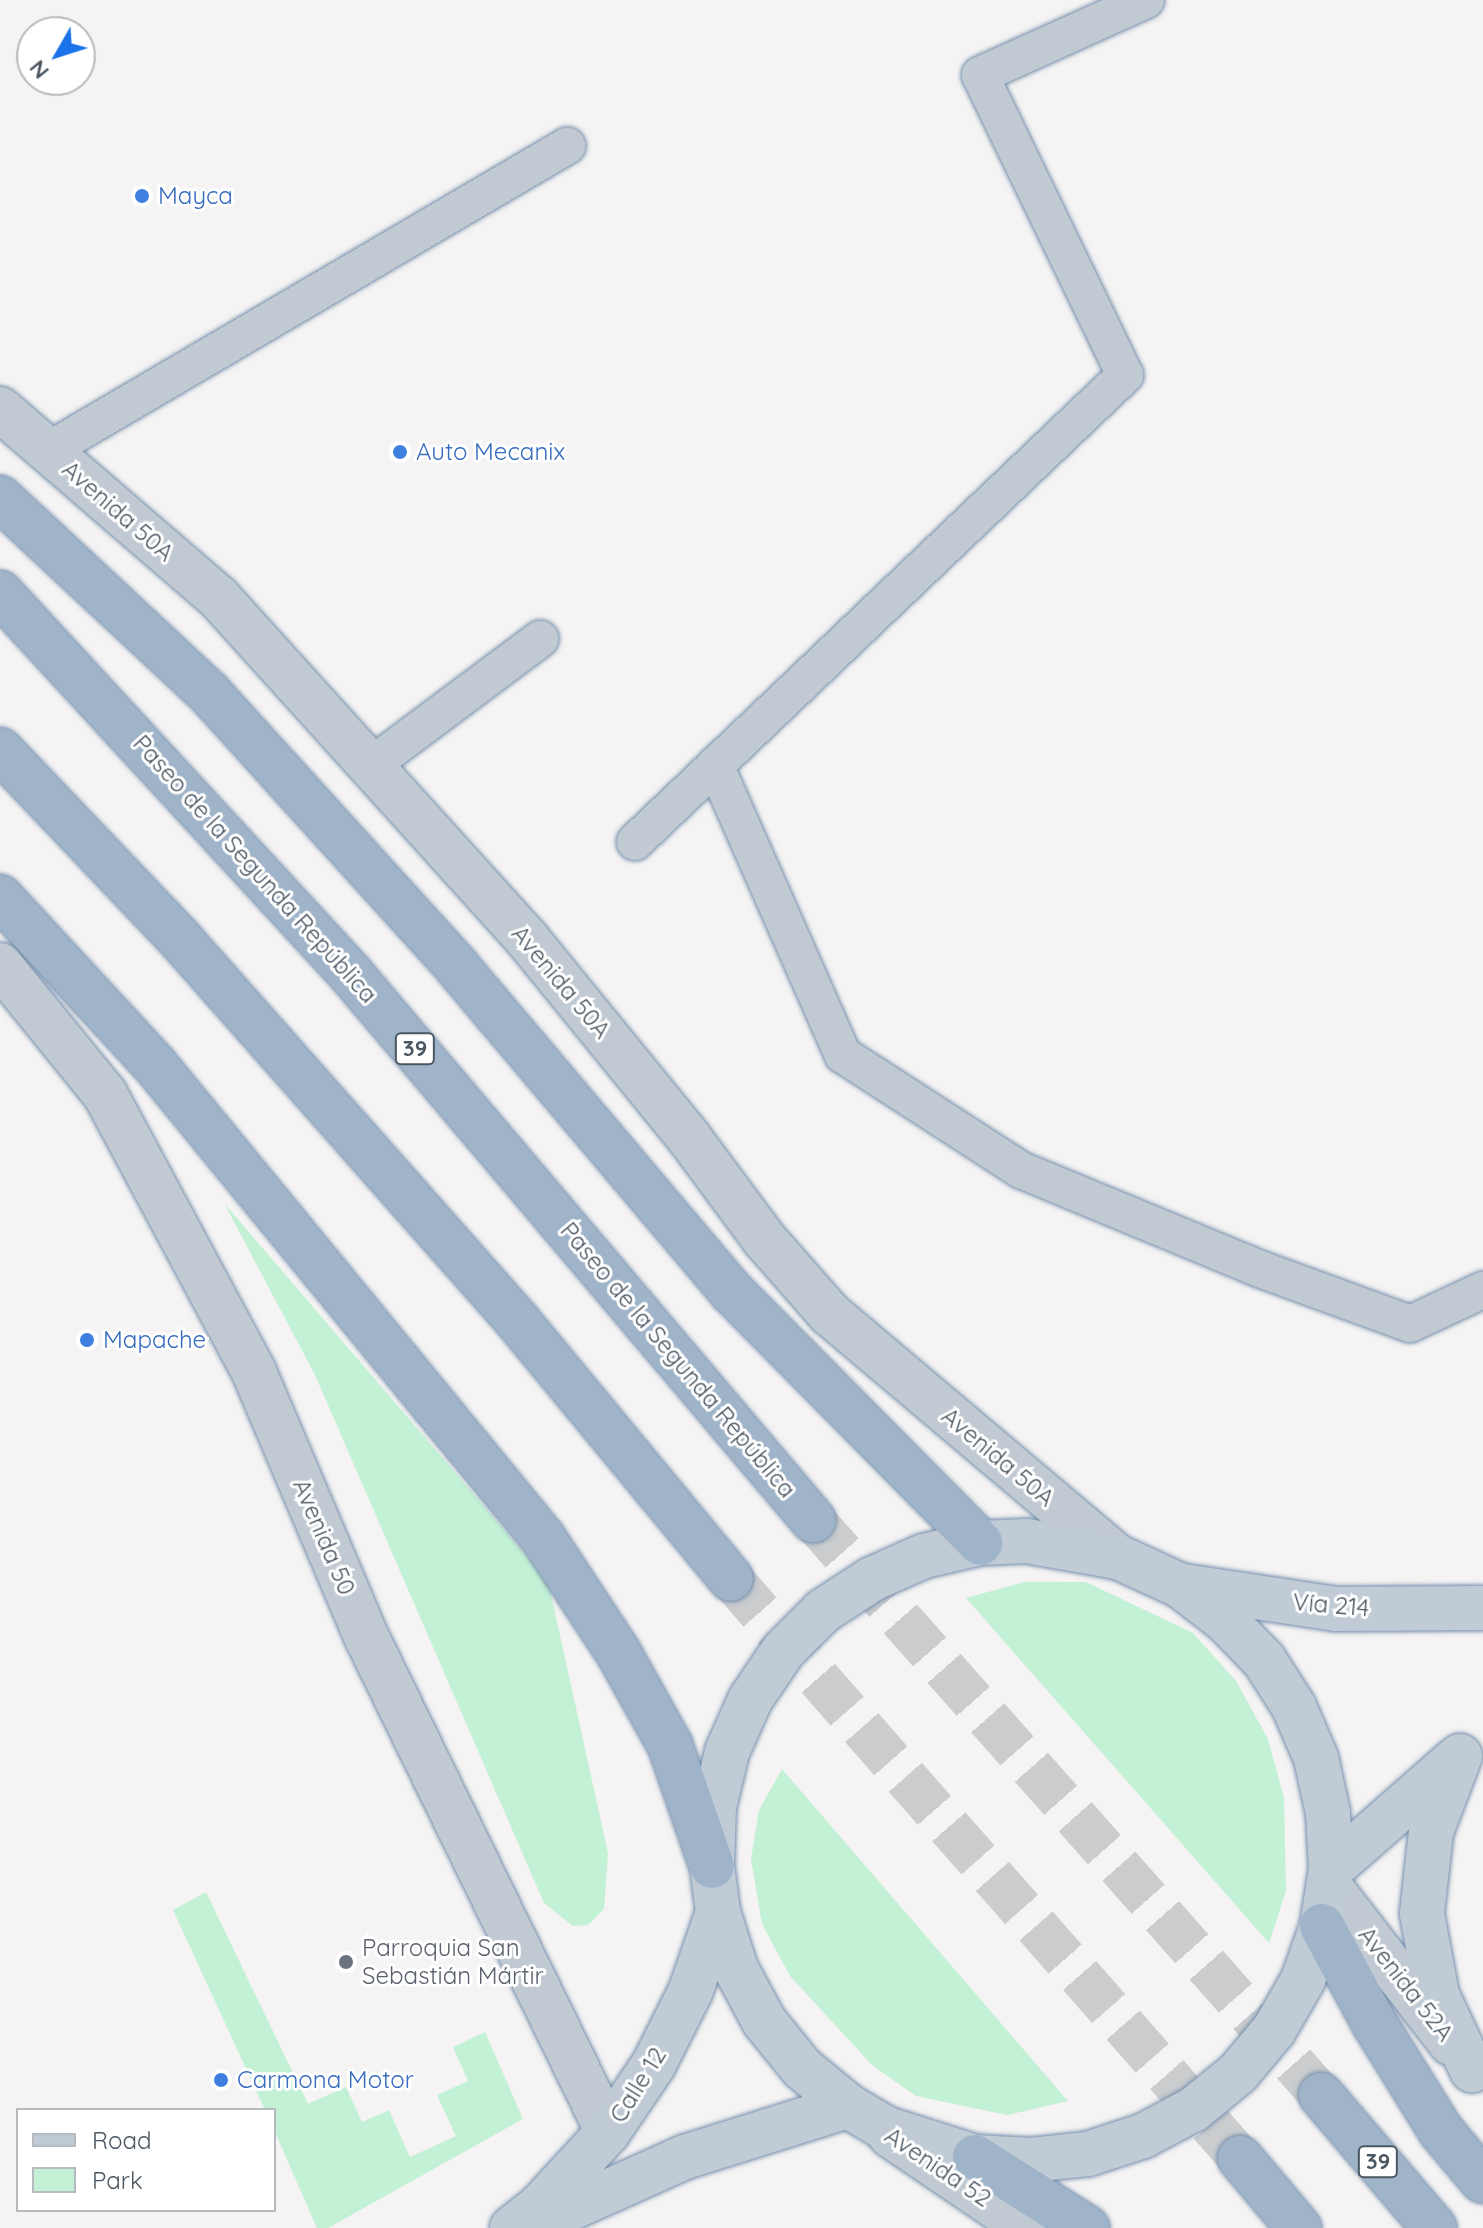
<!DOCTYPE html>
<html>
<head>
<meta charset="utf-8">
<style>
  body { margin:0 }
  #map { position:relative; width:1483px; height:2228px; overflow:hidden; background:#f5f3f3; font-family:Quicksand,sans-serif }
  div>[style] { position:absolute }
  .green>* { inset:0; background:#c3f1d5 }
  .trunk-tunnel>* { height:44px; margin-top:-22px; transform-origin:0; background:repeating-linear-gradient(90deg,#caccce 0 44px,transparent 0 66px) }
  .roads { filter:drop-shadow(0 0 2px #7690ad) drop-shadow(0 0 2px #7690ad) }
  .service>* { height:36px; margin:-18px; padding:0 18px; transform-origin:18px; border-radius:18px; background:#c1cad2 }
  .minor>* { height:44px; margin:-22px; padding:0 22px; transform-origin:22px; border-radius:22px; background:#c1cad2 }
  .secondary>* { height:44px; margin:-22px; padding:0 22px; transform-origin:22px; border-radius:22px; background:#c1cbd6 }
  .trunk>* { height:44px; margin:-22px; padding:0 22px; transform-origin:22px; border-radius:22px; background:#9fb4c9 }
  .dots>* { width:22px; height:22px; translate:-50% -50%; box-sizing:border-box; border:4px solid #fff; border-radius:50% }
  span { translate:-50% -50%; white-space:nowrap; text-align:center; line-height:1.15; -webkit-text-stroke:6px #fff; paint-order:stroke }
  .shield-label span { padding:2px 6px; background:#fff; border:2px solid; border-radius:6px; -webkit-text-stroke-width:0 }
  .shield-label { font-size:22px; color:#4a5661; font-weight:700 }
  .shop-label { font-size:24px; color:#366cbe }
  .left { translate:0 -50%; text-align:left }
  .street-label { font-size:24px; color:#4a5661 }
  .worship-label { font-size:24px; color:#5b616d }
  .legend { position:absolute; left:16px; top:2108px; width:260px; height:104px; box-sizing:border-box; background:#fff; border:2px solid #b7bbc0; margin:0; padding:10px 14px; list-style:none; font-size:24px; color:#4a5661 }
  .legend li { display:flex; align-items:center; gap:16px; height:40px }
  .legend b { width:40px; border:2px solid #b7bbc0 }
  .north { position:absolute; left:16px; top:16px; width:80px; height:80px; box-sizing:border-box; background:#fff; border:2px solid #b7bbc0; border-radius:50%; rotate:231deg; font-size:22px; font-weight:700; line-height:32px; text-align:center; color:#4a5661 }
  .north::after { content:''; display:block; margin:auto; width:28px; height:36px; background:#1a73e8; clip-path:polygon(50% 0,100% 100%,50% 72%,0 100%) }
</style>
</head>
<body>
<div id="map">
  <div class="green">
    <i style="clip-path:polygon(224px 1203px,548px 1581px,608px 1853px,604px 1909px,588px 1925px,573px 1926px,544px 1903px,315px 1375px)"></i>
    <i style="clip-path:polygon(1024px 1582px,1086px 1582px,1193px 1633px,1236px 1681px,1268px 1739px,1284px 1798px,1286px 1891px,1269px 1943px,966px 1598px)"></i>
    <i style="clip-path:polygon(782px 1769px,1068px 2101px,1007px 2115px,916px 2096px,872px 2065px,790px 1976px,762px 1924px,751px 1859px,759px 1810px)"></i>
    <i style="clip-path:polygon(206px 1892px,308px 2104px,346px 2087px,362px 2122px,389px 2110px,410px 2157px,456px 2136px,437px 2095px,468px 2081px,453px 2047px,485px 2032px,523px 2119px,328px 2228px,317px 2228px,274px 2130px,274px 2110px,265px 2110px,173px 1910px)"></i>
  </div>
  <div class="trunk-tunnel">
    <i style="left:813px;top:1520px;width:767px;rotate:48.54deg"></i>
    <i style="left:731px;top:1579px;width:771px;rotate:48.68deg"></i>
  </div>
  <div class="roads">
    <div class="service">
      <i style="left:49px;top:450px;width:601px;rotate:-30.41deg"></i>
      <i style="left:715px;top:765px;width:317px;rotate:66.2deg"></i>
      <i style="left:843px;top:1055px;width:212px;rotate:32.9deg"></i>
      <i style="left:1021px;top:1170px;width:259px;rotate:22.5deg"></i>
      <i style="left:1260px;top:1269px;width:160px;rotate:20.1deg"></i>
      <i style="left:1410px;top:1324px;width:81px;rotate:-25deg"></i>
      <i style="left:369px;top:767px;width:214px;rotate:-36.8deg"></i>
      <i style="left:635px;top:842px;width:677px;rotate:-43.62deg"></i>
      <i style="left:1125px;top:375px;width:333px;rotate:-115.8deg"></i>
      <i style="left:980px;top:75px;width:182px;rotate:-24.3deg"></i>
    </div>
    <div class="minor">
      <i style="left:0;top:409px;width:288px;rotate:40.8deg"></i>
      <i style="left:218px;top:597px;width:461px;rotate:47.9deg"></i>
      <i style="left:527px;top:939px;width:258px;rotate:50.8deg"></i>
      <i style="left:690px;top:1139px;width:124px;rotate:53.5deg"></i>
      <i style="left:764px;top:1239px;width:100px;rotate:48.7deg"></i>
      <i style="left:830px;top:1314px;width:377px;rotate:40.2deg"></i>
      <i style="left:0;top:965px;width:166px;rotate:50.9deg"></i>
      <i style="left:105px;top:1094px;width:315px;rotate:61.8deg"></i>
      <i style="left:254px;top:1372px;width:291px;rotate:67deg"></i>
      <i style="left:368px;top:1640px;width:547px;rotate:64deg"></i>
      <i style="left:1329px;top:1886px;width:199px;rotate:52.2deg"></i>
      <i style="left:890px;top:2135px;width:166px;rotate:34.2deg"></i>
    </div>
    <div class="secondary">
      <i style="left:1183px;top:1586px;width:155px;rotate:8.5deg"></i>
      <i style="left:1336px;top:1609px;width:147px;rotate:-0.4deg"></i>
      <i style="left:1460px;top:1756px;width:81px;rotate:110.9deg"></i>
      <i style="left:1431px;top:1832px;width:82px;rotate:96.3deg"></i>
      <i style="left:1422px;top:1914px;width:82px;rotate:79.5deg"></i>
      <i style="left:1437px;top:1995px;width:83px;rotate:65deg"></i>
      <i style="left:1331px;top:1869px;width:165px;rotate:-41.3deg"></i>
      <i style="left:538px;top:2223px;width:161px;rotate:-24.2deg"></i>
      <i style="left:685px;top:2157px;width:171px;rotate:-17.4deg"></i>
      <i style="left:512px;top:2228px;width:36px;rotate:-38deg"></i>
      <i style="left:540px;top:2206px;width:100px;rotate:-47.4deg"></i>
      <i style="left:608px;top:2132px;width:82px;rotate:-55.9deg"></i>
      <i style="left:654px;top:2064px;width:83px;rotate:-63.4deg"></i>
      <i style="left:691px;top:1990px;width:83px;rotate:-70.9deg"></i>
      <i style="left:718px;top:1912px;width:46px;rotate:-97.4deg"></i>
      <i style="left:712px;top:1866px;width:59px;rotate:-88.1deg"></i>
      <i style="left:714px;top:1807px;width:57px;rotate:-76.7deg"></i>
      <i style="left:727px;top:1752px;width:57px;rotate:-66.1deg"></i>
      <i style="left:750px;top:1700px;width:59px;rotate:-56deg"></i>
      <i style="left:783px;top:1651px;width:57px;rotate:-45deg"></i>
      <i style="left:823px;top:1611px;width:59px;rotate:-33.1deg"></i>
      <i style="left:872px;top:1579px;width:57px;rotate:-23.9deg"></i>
      <i style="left:924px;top:1556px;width:57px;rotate:-13.1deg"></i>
      <i style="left:980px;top:1543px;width:47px;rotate:-2.4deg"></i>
      <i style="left:1027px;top:1541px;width:92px;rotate:10deg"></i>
      <i style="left:1118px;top:1557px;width:69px;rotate:24.7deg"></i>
      <i style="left:1181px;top:1586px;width:56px;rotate:37.7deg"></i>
      <i style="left:1225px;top:1620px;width:56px;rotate:45.7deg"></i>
      <i style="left:1264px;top:1660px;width:56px;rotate:57.4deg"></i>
      <i style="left:1294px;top:1707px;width:56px;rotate:66.7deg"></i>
      <i style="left:1316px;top:1758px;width:56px;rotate:77.7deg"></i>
      <i style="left:1328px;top:1813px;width:56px;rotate:86.9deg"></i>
      <i style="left:1331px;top:1869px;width:58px;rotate:99deg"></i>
      <i style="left:1322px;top:1926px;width:57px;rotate:109.4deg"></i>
      <i style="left:1303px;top:1980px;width:58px;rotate:120.1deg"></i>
      <i style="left:1274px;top:2030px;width:56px;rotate:129.9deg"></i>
      <i style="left:1238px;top:2073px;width:57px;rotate:140.7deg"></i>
      <i style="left:1194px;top:2109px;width:58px;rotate:152.1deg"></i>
      <i style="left:1143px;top:2136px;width:58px;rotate:161.9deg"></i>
      <i style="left:1088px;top:2154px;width:57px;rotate:174deg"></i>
      <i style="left:1031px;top:2160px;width:56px;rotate:-176.9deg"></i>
      <i style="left:975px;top:2157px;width:92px;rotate:-162.3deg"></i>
      <i style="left:887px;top:2129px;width:45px;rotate:-149.5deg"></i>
      <i style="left:848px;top:2106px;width:60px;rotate:-140.4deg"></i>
      <i style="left:802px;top:2068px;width:60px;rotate:-129deg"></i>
      <i style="left:764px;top:2021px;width:59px;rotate:-118.3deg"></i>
      <i style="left:736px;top:1969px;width:60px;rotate:-107.5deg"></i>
    </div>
    <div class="trunk">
      <i style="left:0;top:498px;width:286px;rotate:43deg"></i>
      <i style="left:209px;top:693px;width:371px;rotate:47.8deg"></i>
      <i style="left:458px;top:968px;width:424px;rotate:49.8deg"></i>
      <i style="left:732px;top:1292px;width:353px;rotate:45.3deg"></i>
      <i style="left:0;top:593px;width:517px;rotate:47.35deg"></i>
      <i style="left:350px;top:973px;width:717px;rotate:49.75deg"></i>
      <i style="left:0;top:750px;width:260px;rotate:46.4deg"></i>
      <i style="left:179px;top:938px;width:509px;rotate:48.51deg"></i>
      <i style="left:516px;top:1319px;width:337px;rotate:50.4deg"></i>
      <i style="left:0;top:897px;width:229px;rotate:47.3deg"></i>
      <i style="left:155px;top:1065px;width:612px;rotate:50.64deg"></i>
      <i style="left:543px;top:1538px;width:136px;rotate:56.7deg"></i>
      <i style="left:618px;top:1652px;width:107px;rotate:60.8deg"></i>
      <i style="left:670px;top:1745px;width:128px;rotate:70.9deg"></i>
      <i style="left:1322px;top:1926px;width:110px;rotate:61.8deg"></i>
      <i style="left:1374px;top:2023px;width:127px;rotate:58.2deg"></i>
      <i style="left:1441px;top:2131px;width:65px;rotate:50deg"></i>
      <i style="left:1321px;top:2095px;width:175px;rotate:49.6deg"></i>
      <i style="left:975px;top:2157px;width:133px;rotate:32.4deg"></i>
      <i style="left:1240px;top:2158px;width:92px;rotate:49.9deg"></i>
    </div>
  </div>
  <div class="dots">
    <i style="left:142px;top:196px;background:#3f7fe0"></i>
    <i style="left:400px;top:452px;background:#3f7fe0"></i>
    <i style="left:87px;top:1340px;background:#3f7fe0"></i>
    <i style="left:346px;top:1962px;background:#6b7280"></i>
    <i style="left:221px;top:2080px;background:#3f7fe0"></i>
  </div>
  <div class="shield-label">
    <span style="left:415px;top:1049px">39</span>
    <span style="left:1378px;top:2162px">39</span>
  </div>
  <div class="shop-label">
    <span class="left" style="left:158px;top:196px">Mayca</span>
    <span class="left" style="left:416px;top:452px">Auto Mecanix</span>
    <span class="left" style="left:103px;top:1340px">Mapache</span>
    <span class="left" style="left:237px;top:2080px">Carmona Motor</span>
  </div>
  <div class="street-label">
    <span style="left:118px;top:511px;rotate:41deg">Avenida 50A</span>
    <span style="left:255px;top:869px;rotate:48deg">Paseo de la Segunda República</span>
    <span style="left:561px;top:982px;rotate:50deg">Avenida 50A</span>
    <span style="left:678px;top:1360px;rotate:50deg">Paseo de la Segunda República</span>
    <span style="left:998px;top:1457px;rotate:40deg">Avenida 50A</span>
    <span style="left:324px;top:1537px;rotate:67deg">Avenida 50</span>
    <span style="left:1331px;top:1605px;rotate:5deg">Vía 214</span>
    <span style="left:1406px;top:1984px;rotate:52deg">Avenida 52A</span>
    <span style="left:638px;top:2085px;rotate:-58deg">Calle 12</span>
    <span style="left:938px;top:2167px;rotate:34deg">Avenida 52</span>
  </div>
  <div class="worship-label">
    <span class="left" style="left:362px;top:1962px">Parroquia San<br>Sebastián Mártir</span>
  </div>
  <ul class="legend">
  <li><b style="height:10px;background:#c1cbd6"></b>Road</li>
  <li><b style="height:22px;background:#c3f1d5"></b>Park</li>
  </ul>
  <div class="north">N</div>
</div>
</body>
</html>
